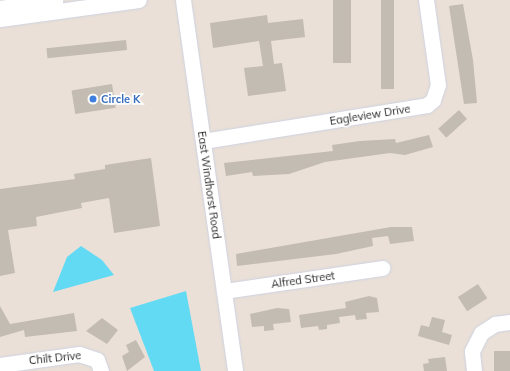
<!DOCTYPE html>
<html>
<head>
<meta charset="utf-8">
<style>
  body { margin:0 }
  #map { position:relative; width:510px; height:371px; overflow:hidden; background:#ebe0d7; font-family:Mulish,sans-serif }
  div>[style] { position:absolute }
  .water>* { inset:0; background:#63daf3 }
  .building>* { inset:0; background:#c2bcb3; transform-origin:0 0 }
  .roads { filter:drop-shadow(0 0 1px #ccd2e1) drop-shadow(0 0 1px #ccd2e1) }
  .minor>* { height:15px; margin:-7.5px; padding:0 7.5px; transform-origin:7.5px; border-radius:7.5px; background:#fff }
  .dots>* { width:11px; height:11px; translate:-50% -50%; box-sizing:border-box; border:2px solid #fff; border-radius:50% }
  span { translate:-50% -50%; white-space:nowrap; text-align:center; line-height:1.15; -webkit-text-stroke:3.5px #fff; paint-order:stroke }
  .shop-label { font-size:11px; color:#366cbe; font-weight:700 }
  .left { translate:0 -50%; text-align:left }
  .street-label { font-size:11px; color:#272727 }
</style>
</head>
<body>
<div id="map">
  <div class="water">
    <i style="clip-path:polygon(81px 246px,102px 260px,114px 275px,53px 292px,67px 257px)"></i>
    <i style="clip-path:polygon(186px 291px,201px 371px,154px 371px,130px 308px)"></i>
  </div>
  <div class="building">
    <i style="left:333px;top:0;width:18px;height:63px"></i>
    <i style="left:381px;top:0;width:13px;height:89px"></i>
    <i style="clip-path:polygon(463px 4px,473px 60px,477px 103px,464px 104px,449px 6px)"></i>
    <i style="clip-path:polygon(267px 15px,268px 23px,303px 19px,305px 37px,271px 41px,274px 64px,282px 63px,286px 91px,248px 96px,244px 68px,263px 66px,259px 41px,213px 48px,210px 23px)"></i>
    <i style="left:126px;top:40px;width:10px;height:80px;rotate:84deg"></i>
    <i style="left:112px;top:84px;width:24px;height:41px;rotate:81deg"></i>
    <i style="left:459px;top:110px;width:12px;height:28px;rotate:48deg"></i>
    <i style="clip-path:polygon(429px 135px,433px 147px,405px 155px,390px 153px,325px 162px,289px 174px,253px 176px,252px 172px,226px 176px,224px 163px,333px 151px,332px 145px,360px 141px,395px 139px,396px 143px)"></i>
    <i style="clip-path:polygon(151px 158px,160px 226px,114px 233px,109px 198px,81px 203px,82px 208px,36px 217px,37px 226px,8px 230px,15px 273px,0 276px,0 189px,75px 179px,74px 174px,105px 169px,105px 165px)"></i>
    <i style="clip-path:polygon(391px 227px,412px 227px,414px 241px,390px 244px,388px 236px,372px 238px,373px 246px,336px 254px,237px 266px,236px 254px)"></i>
    <i style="left:478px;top:284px;width:17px;height:24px;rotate:57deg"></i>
    <i style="clip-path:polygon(369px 296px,377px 298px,379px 312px,366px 313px,367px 319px,356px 320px,355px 315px,339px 317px,340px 323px,327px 325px,327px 329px,319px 330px,318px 326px,301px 328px,299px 315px,346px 308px,345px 302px)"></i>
    <i style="clip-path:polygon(0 306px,10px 324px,74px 313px,77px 331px,25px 337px,24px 330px,0 337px)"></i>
    <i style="clip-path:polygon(277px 308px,289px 309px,291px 322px,273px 324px,274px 330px,264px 331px,264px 326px,252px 327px,250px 314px)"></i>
    <i style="clip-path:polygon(432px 317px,445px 320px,442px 332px,452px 335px,449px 345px,418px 336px,421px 325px,429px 327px)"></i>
    <i style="clip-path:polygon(102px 318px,118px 330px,107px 344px,86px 331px)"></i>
    <i style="clip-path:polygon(136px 340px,145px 357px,127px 371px,122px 356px,129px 352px,126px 345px)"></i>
    <i style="left:510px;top:351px;width:20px;height:16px;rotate:90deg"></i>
    <i style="clip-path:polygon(445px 357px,447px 371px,424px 371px,423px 364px,429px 363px,428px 359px)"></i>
  </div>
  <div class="roads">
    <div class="minor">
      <i style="left:183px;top:0;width:375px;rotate:82deg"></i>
      <i style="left:0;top:8px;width:56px;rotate:-8.3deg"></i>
      <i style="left:0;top:19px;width:140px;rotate:-7.8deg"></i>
      <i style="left:203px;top:141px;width:227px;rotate:-9.1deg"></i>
      <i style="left:427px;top:105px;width:8px;rotate:-40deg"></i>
      <i style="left:433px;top:100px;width:16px;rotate:-72deg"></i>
      <i style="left:438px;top:85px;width:86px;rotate:-98deg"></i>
      <i style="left:224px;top:291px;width:160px;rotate:-8.3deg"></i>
      <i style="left:0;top:365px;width:80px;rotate:-7.9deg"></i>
      <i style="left:79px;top:354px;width:19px;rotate:18deg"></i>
      <i style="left:97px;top:360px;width:12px;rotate:70deg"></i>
      <i style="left:474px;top:371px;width:20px;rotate:-96deg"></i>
      <i style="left:472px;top:351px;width:20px;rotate:-63deg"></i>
      <i style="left:481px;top:333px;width:17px;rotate:-33deg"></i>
      <i style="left:495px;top:324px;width:15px;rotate:-8deg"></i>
    </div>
  </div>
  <div class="dots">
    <i style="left:93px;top:99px;background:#3f7fe0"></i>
  </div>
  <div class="shop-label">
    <span class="left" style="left:101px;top:99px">Circle K</span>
  </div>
  <div class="street-label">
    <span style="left:370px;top:115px;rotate:-9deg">Eagleview Drive</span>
    <span style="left:209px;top:185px;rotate:82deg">East Windhorst Road</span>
    <span style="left:303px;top:280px;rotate:-8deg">Alfred Street</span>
    <span style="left:55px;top:358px;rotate:-6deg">Chilt Drive</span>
  </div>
</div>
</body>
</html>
